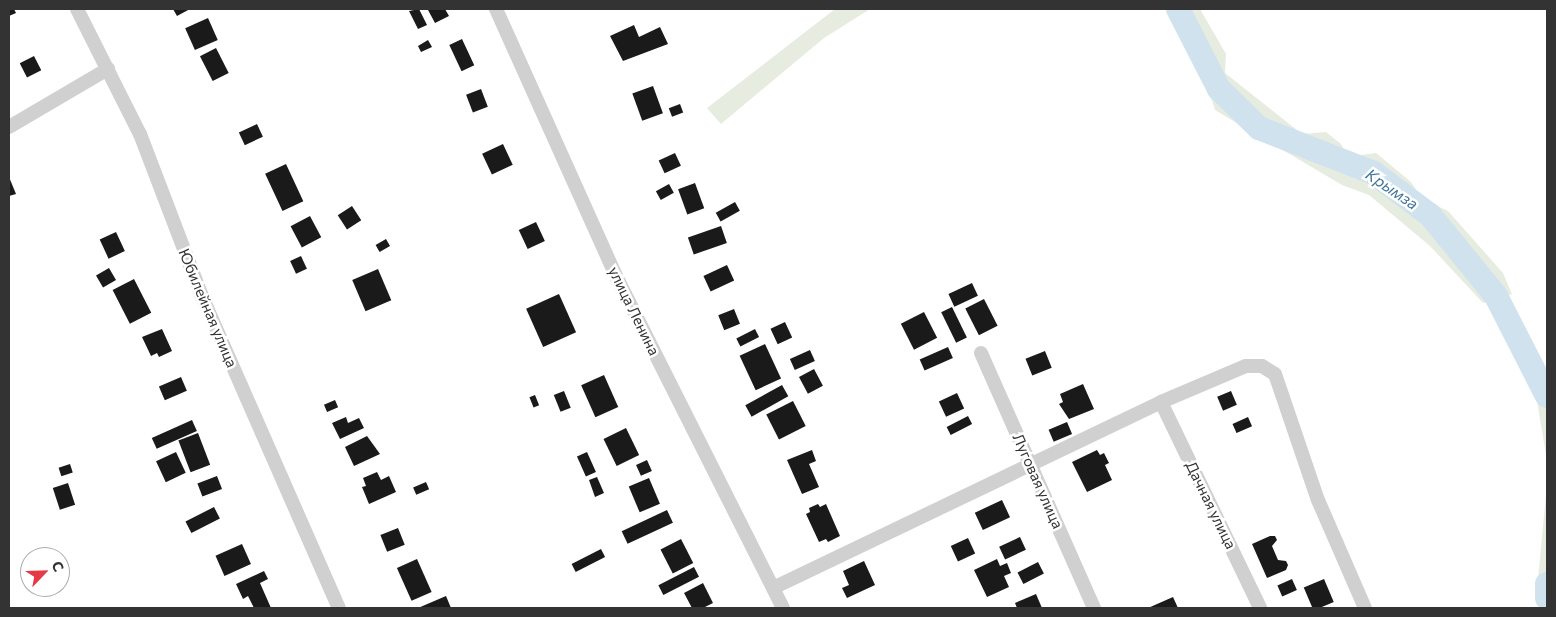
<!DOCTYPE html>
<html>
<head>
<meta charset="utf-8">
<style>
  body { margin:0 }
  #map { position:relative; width:1556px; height:617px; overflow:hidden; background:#fff; font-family:Commissioner,sans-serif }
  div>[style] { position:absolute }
  .green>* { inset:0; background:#e6ecdf }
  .river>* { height:24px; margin:-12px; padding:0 12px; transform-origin:12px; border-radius:12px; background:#cfe2ee }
  .building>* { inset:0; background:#1a1a1a; transform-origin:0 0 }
  .minor>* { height:14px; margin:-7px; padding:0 7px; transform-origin:7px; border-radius:7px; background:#d0d0d0 }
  span { translate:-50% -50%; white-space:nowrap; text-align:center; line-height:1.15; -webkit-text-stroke:5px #fff; paint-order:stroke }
  .street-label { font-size:15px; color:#333 }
  .water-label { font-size:16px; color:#3f7597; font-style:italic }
  .frame { position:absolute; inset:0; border:10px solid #333; pointer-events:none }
  .north { position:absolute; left:20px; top:547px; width:50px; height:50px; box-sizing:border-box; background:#fff; border:1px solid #adadad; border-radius:50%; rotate:66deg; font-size:14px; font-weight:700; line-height:20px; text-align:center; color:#333 }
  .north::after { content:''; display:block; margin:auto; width:18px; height:22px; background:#e63946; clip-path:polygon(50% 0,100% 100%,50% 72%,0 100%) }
</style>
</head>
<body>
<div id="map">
  <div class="green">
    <i style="clip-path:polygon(835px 9px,870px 9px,824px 38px,721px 124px,707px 108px)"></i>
    <i style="clip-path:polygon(1164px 9px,1200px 9px,1226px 54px,1225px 73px,1302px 134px,1326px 132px,1341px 144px,1347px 157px,1376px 153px,1411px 182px,1422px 199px,1448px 211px,1503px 273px,1512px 294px,1483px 303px,1430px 246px,1369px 195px,1342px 185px,1215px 110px,1203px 72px,1169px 12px)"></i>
    <i style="clip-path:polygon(1535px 389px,1547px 394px,1547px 461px)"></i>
    <i style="clip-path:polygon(1547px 484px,1547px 608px,1540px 608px,1537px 590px)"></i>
  </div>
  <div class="river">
    <i style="left:1178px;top:9px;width:90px;rotate:62.9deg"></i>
    <i style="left:1219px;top:89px;width:56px;rotate:44.3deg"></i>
    <i style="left:1259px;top:128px;width:123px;rotate:21.4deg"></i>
    <i style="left:1374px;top:173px;width:70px;rotate:36.9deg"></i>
    <i style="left:1430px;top:215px;width:104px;rotate:50.8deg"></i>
    <i style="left:1496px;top:296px;width:112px;rotate:63deg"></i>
    <i style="left:1547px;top:584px;width:14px;rotate:90deg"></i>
  </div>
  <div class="building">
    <i style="clip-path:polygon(9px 9px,14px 9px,16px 13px,9px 16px)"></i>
    <i style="clip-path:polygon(173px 9px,190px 9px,177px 16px)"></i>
    <i style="clip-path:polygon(419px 9px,427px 25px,418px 29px,409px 11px)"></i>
    <i style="clip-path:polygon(431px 9px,445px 9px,449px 16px,435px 23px,428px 10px)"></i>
    <i style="left:208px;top:18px;width:24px;height:25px;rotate:66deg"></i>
    <i style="clip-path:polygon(634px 25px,639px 37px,660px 27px,668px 44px,623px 61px,610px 36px)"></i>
    <i style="left:462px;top:39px;width:29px;height:14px;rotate:65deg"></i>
    <i style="clip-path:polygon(428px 40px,432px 47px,421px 52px,418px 46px)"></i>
    <i style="left:216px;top:48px;width:28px;height:18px;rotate:63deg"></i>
    <i style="left:34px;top:56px;width:16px;height:16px;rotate:63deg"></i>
    <i style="left:653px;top:86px;width:29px;height:22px;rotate:70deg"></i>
    <i style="left:481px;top:89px;width:19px;height:16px;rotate:69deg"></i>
    <i style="left:680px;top:104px;width:9px;height:12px;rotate:69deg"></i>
    <i style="left:257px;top:124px;width:14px;height:20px;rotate:65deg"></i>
    <i style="left:503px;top:144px;width:23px;height:23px;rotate:65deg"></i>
    <i style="left:675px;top:153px;width:14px;height:18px;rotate:65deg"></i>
    <i style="left:286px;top:164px;width:41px;height:23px;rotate:65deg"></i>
    <i style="clip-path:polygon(9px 177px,16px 194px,9px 196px)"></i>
    <i style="left:695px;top:183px;width:27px;height:18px;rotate:70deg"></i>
    <i style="left:669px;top:184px;width:10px;height:15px;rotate:61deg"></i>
    <i style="left:735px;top:202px;width:10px;height:22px;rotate:61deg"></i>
    <i style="left:352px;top:206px;width:17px;height:17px;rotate:57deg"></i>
    <i style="left:310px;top:216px;width:24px;height:22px;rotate:62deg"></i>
    <i style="left:536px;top:222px;width:21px;height:19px;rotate:65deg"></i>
    <i style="left:721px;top:226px;width:18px;height:35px;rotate:71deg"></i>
    <i style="left:116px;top:232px;width:21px;height:18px;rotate:65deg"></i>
    <i style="left:386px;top:239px;width:8px;height:12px;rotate:60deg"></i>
    <i style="left:301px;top:256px;width:14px;height:12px;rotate:65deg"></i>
    <i style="left:727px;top:265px;width:17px;height:26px;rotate:65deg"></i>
    <i style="left:109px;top:268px;width:14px;height:15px;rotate:60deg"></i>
    <i style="left:378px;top:269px;width:34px;height:28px;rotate:67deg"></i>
    <i style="left:134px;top:279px;width:38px;height:24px;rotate:63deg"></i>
    <i style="left:972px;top:283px;width:14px;height:26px;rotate:65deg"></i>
    <i style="left:559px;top:294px;width:42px;height:36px;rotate:66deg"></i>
    <i style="left:984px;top:299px;width:30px;height:21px;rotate:63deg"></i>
    <i style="left:952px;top:307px;width:34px;height:12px;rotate:64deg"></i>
    <i style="left:734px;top:309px;width:16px;height:17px;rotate:68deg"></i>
    <i style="left:924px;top:312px;width:29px;height:26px;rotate:63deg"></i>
    <i style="left:785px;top:322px;width:17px;height:16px;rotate:65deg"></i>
    <i style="clip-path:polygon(162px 329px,172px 351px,159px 357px,157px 353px,151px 356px,142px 337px)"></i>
    <i style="left:755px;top:329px;width:9px;height:21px;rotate:63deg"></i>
    <i style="left:765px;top:344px;width:38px;height:28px;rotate:65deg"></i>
    <i style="left:948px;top:347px;width:12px;height:31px;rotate:66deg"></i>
    <i style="left:810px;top:350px;width:12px;height:22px;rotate:66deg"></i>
    <i style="left:1045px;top:351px;width:18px;height:21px;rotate:68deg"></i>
    <i style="left:814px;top:369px;width:19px;height:17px;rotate:62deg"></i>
    <i style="left:604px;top:375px;width:35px;height:25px;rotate:66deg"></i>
    <i style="left:181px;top:377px;width:15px;height:24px;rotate:67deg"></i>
    <i style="clip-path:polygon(1083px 384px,1094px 409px,1069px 419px,1059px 404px,1063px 402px,1060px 394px)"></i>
    <i style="left:782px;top:385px;width:13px;height:42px;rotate:61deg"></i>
    <i style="left:564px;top:391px;width:18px;height:11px;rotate:68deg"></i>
    <i style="left:1231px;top:391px;width:15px;height:15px;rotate:67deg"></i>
    <i style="left:957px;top:393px;width:17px;height:20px;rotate:65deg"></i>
    <i style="left:535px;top:395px;width:11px;height:6px;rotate:68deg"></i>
    <i style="left:335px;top:400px;width:8px;height:12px;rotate:67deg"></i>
    <i style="left:793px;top:401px;width:28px;height:30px;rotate:63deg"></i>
    <i style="left:968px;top:416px;width:9px;height:24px;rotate:63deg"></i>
    <i style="clip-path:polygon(346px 417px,348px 423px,359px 418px,364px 428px,340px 439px,332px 423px)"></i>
    <i style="left:1248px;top:417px;width:10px;height:17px;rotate:66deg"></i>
    <i style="left:192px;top:420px;width:12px;height:44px;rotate:66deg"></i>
    <i style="left:1067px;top:422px;width:13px;height:20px;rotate:67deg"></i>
    <i style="left:626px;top:428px;width:30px;height:25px;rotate:64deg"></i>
    <i style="left:198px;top:433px;width:34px;height:21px;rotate:69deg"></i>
    <i style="clip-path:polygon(367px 436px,380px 454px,354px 466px,345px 447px)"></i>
    <i style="clip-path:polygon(812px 450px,816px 461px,809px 464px,819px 487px,802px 494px,787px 460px)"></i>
    <i style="clip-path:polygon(1097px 450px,1100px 455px,1104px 453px,1109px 463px,1105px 465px,1112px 480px,1087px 492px,1072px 462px)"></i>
    <i style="left:176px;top:452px;width:23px;height:22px;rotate:65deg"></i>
    <i style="left:587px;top:452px;width:22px;height:11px;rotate:66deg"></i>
    <i style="left:647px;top:460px;width:12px;height:12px;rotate:66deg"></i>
    <i style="left:70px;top:464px;width:9px;height:12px;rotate:72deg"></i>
    <i style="clip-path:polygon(377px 472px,381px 480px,389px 476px,396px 492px,369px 504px,362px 487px,366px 486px,363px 478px)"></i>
    <i style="left:217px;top:476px;width:14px;height:21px;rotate:69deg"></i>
    <i style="clip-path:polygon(597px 477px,604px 493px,595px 497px,589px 480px)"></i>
    <i style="left:649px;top:478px;width:28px;height:22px;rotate:67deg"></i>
    <i style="left:426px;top:482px;width:8px;height:14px;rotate:67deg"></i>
    <i style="left:68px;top:483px;width:23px;height:16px;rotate:72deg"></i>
    <i style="left:1002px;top:500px;width:19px;height:30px;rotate:65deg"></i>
    <i style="clip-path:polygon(818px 504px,820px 507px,826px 504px,840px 536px,828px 542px,826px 539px,819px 542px,806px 514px,810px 512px,809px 508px)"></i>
    <i style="left:214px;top:507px;width:13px;height:32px;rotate:63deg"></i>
    <i style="left:667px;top:510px;width:14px;height:50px;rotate:65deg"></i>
    <i style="left:398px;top:528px;width:18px;height:19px;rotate:68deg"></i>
    <i style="clip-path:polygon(1270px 536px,1275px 536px,1277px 540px,1272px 546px,1278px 560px,1286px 561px,1288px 565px,1286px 570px,1267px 578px,1252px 544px)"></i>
    <i style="left:1020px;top:537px;width:14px;height:23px;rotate:65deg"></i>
    <i style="left:968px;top:538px;width:17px;height:19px;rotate:65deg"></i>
    <i style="left:681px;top:539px;width:27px;height:23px;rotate:63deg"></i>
    <i style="left:242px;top:544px;width:22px;height:29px;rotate:66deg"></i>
    <i style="left:601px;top:549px;width:9px;height:33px;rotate:63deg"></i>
    <i style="left:417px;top:559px;width:36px;height:22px;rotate:66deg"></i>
    <i style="clip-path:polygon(997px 559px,1000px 566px,1007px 563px,1011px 573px,1004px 576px,1009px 587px,987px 597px,974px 570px)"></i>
    <i style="clip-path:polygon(864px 561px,875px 585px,847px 598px,842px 588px,849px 585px,843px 571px)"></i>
    <i style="left:1038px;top:562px;width:13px;height:23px;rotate:63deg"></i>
    <i style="left:694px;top:567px;width:11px;height:40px;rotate:63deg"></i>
    <i style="clip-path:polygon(264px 571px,268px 579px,260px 583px,271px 608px,254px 608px,248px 596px,243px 599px,236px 584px)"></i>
    <i style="left:1292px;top:579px;width:12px;height:16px;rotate:66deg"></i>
    <i style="left:1324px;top:579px;width:25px;height:22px;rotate:67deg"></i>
    <i style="clip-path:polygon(703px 583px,713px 603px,703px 608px,692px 608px,684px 593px)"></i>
    <i style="clip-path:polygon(1036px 594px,1042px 608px,1017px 608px,1015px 603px)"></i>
    <i style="clip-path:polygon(446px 596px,451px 608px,418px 608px)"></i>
    <i style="clip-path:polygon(1173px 597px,1178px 608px,1148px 608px)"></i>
  </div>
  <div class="minor">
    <i style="left:77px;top:9px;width:140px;rotate:63.3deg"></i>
    <i style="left:140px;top:134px;width:171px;rotate:69.1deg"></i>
    <i style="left:201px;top:294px;width:343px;rotate:66.3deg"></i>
    <i style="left:496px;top:9px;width:290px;rotate:65.8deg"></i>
    <i style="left:615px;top:274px;width:374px;rotate:63.3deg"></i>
    <i style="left:9px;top:127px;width:115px;rotate:-30.4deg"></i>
    <i style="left:981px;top:353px;width:279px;rotate:66.1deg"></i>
    <i style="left:1161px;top:402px;width:229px;rotate:64.3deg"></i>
    <i style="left:773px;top:588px;width:430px;rotate:-25.6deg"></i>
    <i style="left:1161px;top:402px;width:92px;rotate:-23deg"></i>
    <i style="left:1246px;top:366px;width:16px"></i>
    <i style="left:1262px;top:366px;width:15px;rotate:32deg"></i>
    <i style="left:1275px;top:374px;width:133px;rotate:71.2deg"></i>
    <i style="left:1318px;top:500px;width:118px;rotate:66.5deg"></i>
  </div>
  <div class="street-label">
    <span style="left:208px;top:308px;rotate:67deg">Юбилейная улица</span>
    <span style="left:634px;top:311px;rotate:64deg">улица Ленина</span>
    <span style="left:1038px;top:481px;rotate:66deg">Луговая улица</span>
    <span style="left:1211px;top:505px;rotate:64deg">Дачная улица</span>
  </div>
  <div class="water-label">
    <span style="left:1392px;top:189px;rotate:34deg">Крымза</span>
  </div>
  <div class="frame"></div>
  <div class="north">С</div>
</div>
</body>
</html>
